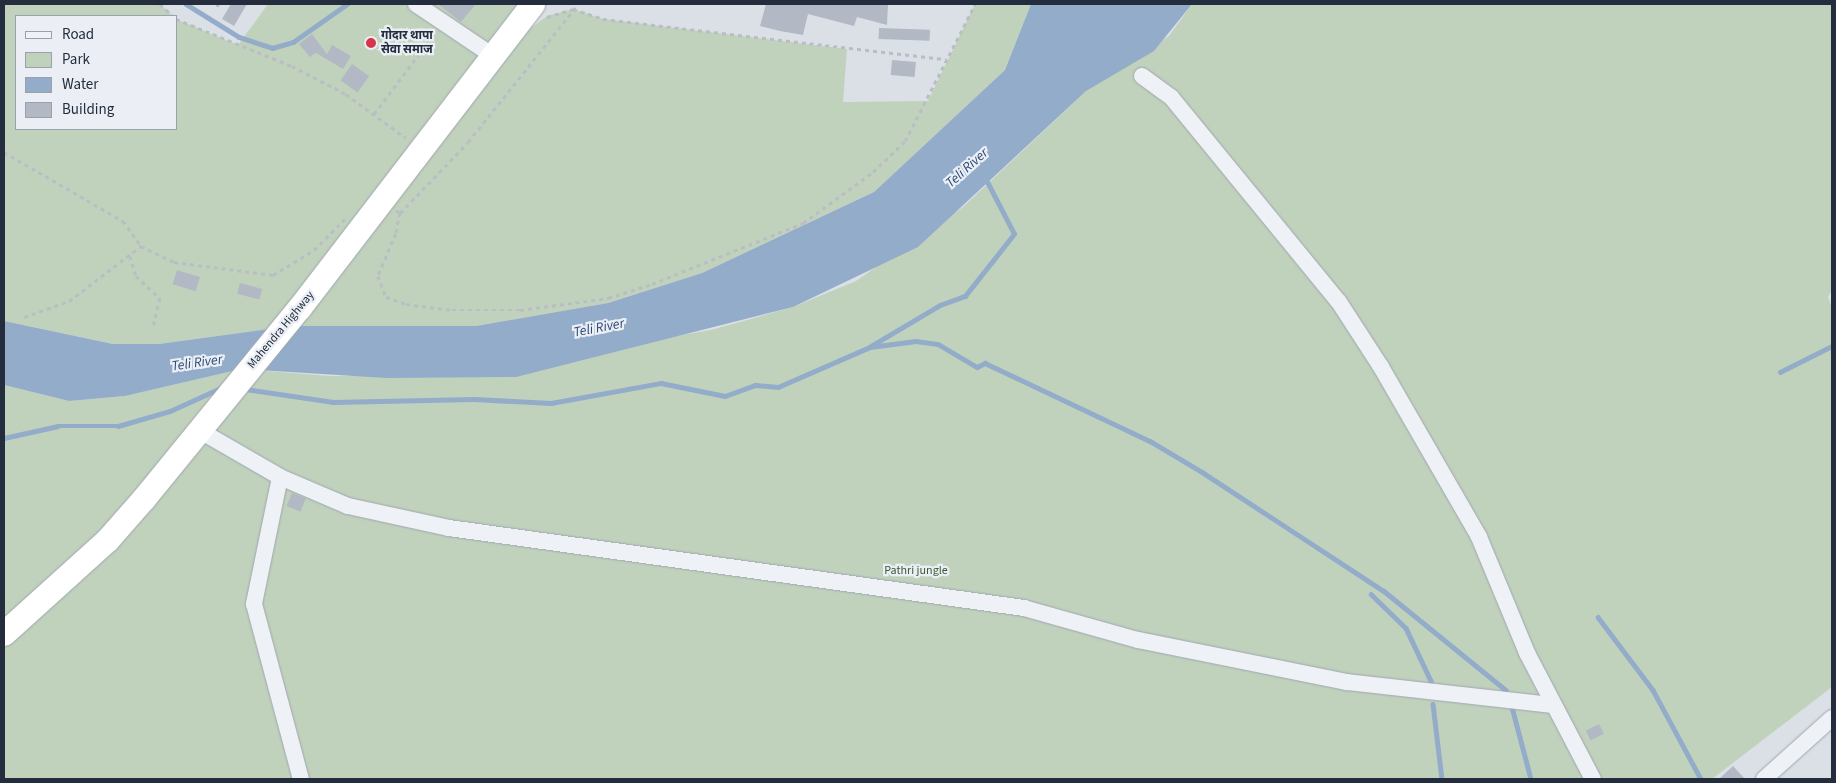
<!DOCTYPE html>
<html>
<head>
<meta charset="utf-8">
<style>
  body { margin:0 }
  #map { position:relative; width:1836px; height:783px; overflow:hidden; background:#dbe0e7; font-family:"Source Sans 3","Noto Sans Devanagari",sans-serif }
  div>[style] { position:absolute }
  .green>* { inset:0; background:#c1d2bc }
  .water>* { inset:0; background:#93acca }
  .stream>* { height:4.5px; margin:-2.25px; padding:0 2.25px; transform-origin:2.25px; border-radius:2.25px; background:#93acca }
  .building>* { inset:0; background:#b2b9c4; transform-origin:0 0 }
  .path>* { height:2.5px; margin-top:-1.25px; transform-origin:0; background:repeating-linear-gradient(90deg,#b9bec5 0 4px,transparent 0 8px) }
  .roads { filter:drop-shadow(0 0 1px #a0a7b1) drop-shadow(0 0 1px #a0a7b1) }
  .minor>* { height:16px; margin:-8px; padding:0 8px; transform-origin:8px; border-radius:8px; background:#eef1f5 }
  .highway>* { height:24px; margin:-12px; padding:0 12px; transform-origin:12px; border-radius:12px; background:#fff }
  .dots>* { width:14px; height:14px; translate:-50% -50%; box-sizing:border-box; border:2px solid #ebeff5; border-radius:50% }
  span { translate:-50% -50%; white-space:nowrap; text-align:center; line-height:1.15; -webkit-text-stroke:4.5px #ebeff5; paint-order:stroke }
  .poi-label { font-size:12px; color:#242d3e; font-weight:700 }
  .left { translate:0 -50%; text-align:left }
  .street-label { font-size:12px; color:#242d3e }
  .park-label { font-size:12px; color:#385b31 }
  .water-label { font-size:14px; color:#2c4a74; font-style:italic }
  .frame { position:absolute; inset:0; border:5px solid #242d3e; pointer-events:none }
  .legend { position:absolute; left:15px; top:15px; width:162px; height:115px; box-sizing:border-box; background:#ebeff5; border:1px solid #9ba1ac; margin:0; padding:6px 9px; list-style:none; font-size:15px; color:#242d3e }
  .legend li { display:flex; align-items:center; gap:10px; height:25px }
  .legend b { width:25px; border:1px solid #9ba1ac }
</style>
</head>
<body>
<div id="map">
  <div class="green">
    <i style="clip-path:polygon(4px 4px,160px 4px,173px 16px,16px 16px,16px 129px,176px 129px,176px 19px,238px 45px,268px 4px,533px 4px,495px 55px,547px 16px,573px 9px,603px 19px,847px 49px,843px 102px,928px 101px,975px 4px,1031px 4px,1005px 70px,874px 192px,702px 273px,608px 303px,476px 326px,290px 326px,159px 344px,113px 344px,4px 321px)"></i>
    <i style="clip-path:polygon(1192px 4px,1832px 4px,1832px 289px,1828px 297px,1832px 308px,1832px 687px,1712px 779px,4px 779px,4px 385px,69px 401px,125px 396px,240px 369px,330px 376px,439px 376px,711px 330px,793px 307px,856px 281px,963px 207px,1086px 91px,1169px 36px)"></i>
  </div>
  <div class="water">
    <i style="clip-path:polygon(1031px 4px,1192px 4px,1154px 51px,1086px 91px,918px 247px,793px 307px,516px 377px,386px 378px,241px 369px,125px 396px,69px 401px,4px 385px,4px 321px,113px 344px,159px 344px,290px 326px,476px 326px,608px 303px,702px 273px,874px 192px,1005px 70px)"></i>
  </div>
  <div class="stream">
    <i style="left:186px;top:4px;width:62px;rotate:31.9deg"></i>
    <i style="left:239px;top:37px;width:35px;rotate:18deg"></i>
    <i style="left:272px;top:48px;width:22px;rotate:-16deg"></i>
    <i style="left:293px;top:42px;width:66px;rotate:-35.1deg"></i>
    <i style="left:871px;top:346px;width:80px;rotate:-30.7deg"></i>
    <i style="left:940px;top:305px;width:27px;rotate:-20deg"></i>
    <i style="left:965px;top:296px;width:79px;rotate:-51.7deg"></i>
    <i style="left:1014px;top:234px;width:63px;rotate:-117.4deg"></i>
    <i style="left:1780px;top:372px;width:58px;rotate:-26.6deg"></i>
    <i style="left:245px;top:389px;width:89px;rotate:8.4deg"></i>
    <i style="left:333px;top:402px;width:141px;rotate:-1.2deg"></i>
    <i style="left:474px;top:399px;width:77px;rotate:3deg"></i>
    <i style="left:551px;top:403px;width:112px;rotate:-10.3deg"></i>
    <i style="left:661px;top:383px;width:65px;rotate:11.5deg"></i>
    <i style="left:725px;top:396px;width:32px;rotate:-20deg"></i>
    <i style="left:755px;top:385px;width:23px;rotate:5deg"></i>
    <i style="left:778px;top:387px;width:100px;rotate:-23.5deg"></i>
    <i style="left:870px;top:347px;width:46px;rotate:-7.4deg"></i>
    <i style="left:916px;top:341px;width:22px;rotate:8deg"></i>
    <i style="left:938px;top:344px;width:45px;rotate:30.5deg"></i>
    <i style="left:977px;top:367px;width:9px;rotate:-27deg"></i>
    <i style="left:985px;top:363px;width:183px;rotate:25.3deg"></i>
    <i style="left:1150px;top:441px;width:61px;rotate:30.8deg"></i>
    <i style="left:1202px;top:472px;width:217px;rotate:33.2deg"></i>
    <i style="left:1384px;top:591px;width:157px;rotate:39.1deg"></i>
    <i style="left:4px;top:438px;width:55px;rotate:-12.5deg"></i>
    <i style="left:58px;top:426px;width:60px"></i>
    <i style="left:118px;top:426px;width:54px;rotate:-16.1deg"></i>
    <i style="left:170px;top:411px;width:60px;rotate:-24.4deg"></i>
    <i style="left:1371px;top:594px;width:49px;rotate:44.2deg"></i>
    <i style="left:1406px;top:628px;width:59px;rotate:64.7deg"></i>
    <i style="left:1598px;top:617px;width:91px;rotate:53deg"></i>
    <i style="left:1653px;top:690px;width:101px;rotate:61.7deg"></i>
    <i style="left:1433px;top:704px;width:76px;rotate:83.2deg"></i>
    <i style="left:1512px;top:707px;width:74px;rotate:75.2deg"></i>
  </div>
  <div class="building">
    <i style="clip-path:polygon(231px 4px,247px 4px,234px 26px,222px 19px)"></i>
    <i style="clip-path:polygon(438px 4px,476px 4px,461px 22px)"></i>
    <i style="clip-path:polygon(766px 4px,888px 4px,887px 25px,857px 17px,854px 26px,808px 14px,803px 35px,780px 31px,760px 26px)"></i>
    <i style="left:879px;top:28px;width:51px;height:11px;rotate:2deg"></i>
    <i style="clip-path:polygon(312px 34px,327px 54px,332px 45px,351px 56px,343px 69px,316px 53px,310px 57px,299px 44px)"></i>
    <i style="left:892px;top:60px;width:24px;height:15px;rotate:5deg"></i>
    <i style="left:352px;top:64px;width:21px;height:20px;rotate:35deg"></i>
    <i style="left:177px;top:270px;width:24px;height:15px;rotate:17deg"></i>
    <i style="left:240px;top:283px;width:23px;height:11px;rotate:15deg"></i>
    <i style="left:292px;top:493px;width:15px;height:14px;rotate:23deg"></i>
    <i style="left:1599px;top:724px;width:11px;height:15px;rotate:63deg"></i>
    <i style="clip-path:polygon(1733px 766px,1745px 779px,1719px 779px)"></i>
  </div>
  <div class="path">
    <i style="left:160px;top:4px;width:18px;rotate:43deg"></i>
    <i style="left:217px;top:7px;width:3px;rotate:-72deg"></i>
    <i style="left:547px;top:17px;width:27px;rotate:-17deg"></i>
    <i style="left:573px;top:9px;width:32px;rotate:18deg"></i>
    <i style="left:603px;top:19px;width:345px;rotate:6.7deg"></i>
    <i style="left:176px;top:19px;width:125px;rotate:22.1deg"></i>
    <i style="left:292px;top:66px;width:61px;rotate:27.4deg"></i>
    <i style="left:346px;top:94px;width:74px;rotate:36.3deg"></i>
    <i style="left:374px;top:114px;width:100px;rotate:-53.1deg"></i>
    <i style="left:4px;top:152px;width:138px;rotate:30.1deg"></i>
    <i style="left:123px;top:221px;width:31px;rotate:54deg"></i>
    <i style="left:396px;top:210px;width:5px;rotate:37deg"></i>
    <i style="left:400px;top:213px;width:21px;rotate:101deg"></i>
    <i style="left:396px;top:234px;width:46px;rotate:113.2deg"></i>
    <i style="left:378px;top:276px;width:22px;rotate:69deg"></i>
    <i style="left:386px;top:297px;width:21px;rotate:19deg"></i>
    <i style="left:406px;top:304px;width:46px;rotate:7.4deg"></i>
    <i style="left:452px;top:310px;width:68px"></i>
    <i style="left:520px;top:310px;width:89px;rotate:-7.8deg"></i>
    <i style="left:608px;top:298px;width:46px;rotate:-17.7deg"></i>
    <i style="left:652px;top:284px;width:163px;rotate:-22deg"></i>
    <i style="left:803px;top:223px;width:87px;rotate:-36.1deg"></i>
    <i style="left:873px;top:172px;width:45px;rotate:-44.1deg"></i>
    <i style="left:905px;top:141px;width:154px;rotate:-62.9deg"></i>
    <i style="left:400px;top:213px;width:98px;rotate:-46.2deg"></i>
    <i style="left:468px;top:142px;width:176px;rotate:-51.4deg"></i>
    <i style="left:130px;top:256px;width:21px;rotate:73deg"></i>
    <i style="left:136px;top:276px;width:33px;rotate:43deg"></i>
    <i style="left:160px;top:298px;width:32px;rotate:103deg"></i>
    <i style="left:24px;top:317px;width:48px;rotate:-19.6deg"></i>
    <i style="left:69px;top:301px;width:91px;rotate:-37.4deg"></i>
    <i style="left:141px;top:246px;width:37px;rotate:26deg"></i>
    <i style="left:174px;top:262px;width:100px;rotate:7.5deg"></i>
    <i style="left:273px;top:275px;width:48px;rotate:-31.4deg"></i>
    <i style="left:314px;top:250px;width:44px;rotate:-45deg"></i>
  </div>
  <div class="roads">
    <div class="minor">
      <i style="left:416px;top:4px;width:93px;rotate:34deg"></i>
      <i style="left:1142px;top:76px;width:36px;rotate:36deg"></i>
      <i style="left:1171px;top:97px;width:265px;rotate:50.7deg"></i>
      <i style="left:1339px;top:302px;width:77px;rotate:57.1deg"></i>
      <i style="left:1381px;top:367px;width:196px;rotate:60deg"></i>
      <i style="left:1479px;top:537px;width:126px;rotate:67.5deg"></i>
      <i style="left:1527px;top:653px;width:142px;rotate:62.4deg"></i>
      <i style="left:197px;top:429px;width:96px;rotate:30deg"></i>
      <i style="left:280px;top:477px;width:130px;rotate:101.6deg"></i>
      <i style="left:254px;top:604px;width:181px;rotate:75deg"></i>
      <i style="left:280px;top:477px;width:74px;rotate:23.1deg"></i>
      <i style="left:348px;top:506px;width:103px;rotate:12.3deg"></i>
      <i style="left:449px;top:528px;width:581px;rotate:7.92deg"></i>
      <i style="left:1024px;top:608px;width:118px;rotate:15.7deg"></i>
      <i style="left:1138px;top:640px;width:213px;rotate:11.4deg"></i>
      <i style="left:1347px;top:682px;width:206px;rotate:6.4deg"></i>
      <i style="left:1764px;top:779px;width:91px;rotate:-41.9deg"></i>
    </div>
    <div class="highway">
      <i style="left:4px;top:634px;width:140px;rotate:-42.1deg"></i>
      <i style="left:108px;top:540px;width:55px;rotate:-48.7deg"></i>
      <i style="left:144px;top:499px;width:247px;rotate:-50.8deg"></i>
      <i style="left:300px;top:308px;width:383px;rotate:-52.5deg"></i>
    </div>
  </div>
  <div class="dots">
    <i style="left:371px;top:43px;background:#d7364a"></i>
  </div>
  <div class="poi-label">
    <span class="left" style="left:381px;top:43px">गोदार थापा<br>सेवा समाज</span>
  </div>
  <div class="street-label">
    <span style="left:281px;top:330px;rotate:-50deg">Mahendra Highway</span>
  </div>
  <div class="park-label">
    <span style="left:916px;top:571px">Pathri jungle</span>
  </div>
  <div class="water-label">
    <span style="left:967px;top:168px;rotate:-42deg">Teli River</span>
    <span style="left:599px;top:328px;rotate:-11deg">Teli River</span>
    <span style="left:197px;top:363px;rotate:-8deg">Teli River</span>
  </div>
  <div class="frame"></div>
  <ul class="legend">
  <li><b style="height:6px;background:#eef1f5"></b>Road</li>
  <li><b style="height:14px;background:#c1d2bc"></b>Park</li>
  <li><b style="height:14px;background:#93acca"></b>Water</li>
  <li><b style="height:14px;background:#b2b9c4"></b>Building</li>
  </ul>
</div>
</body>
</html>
